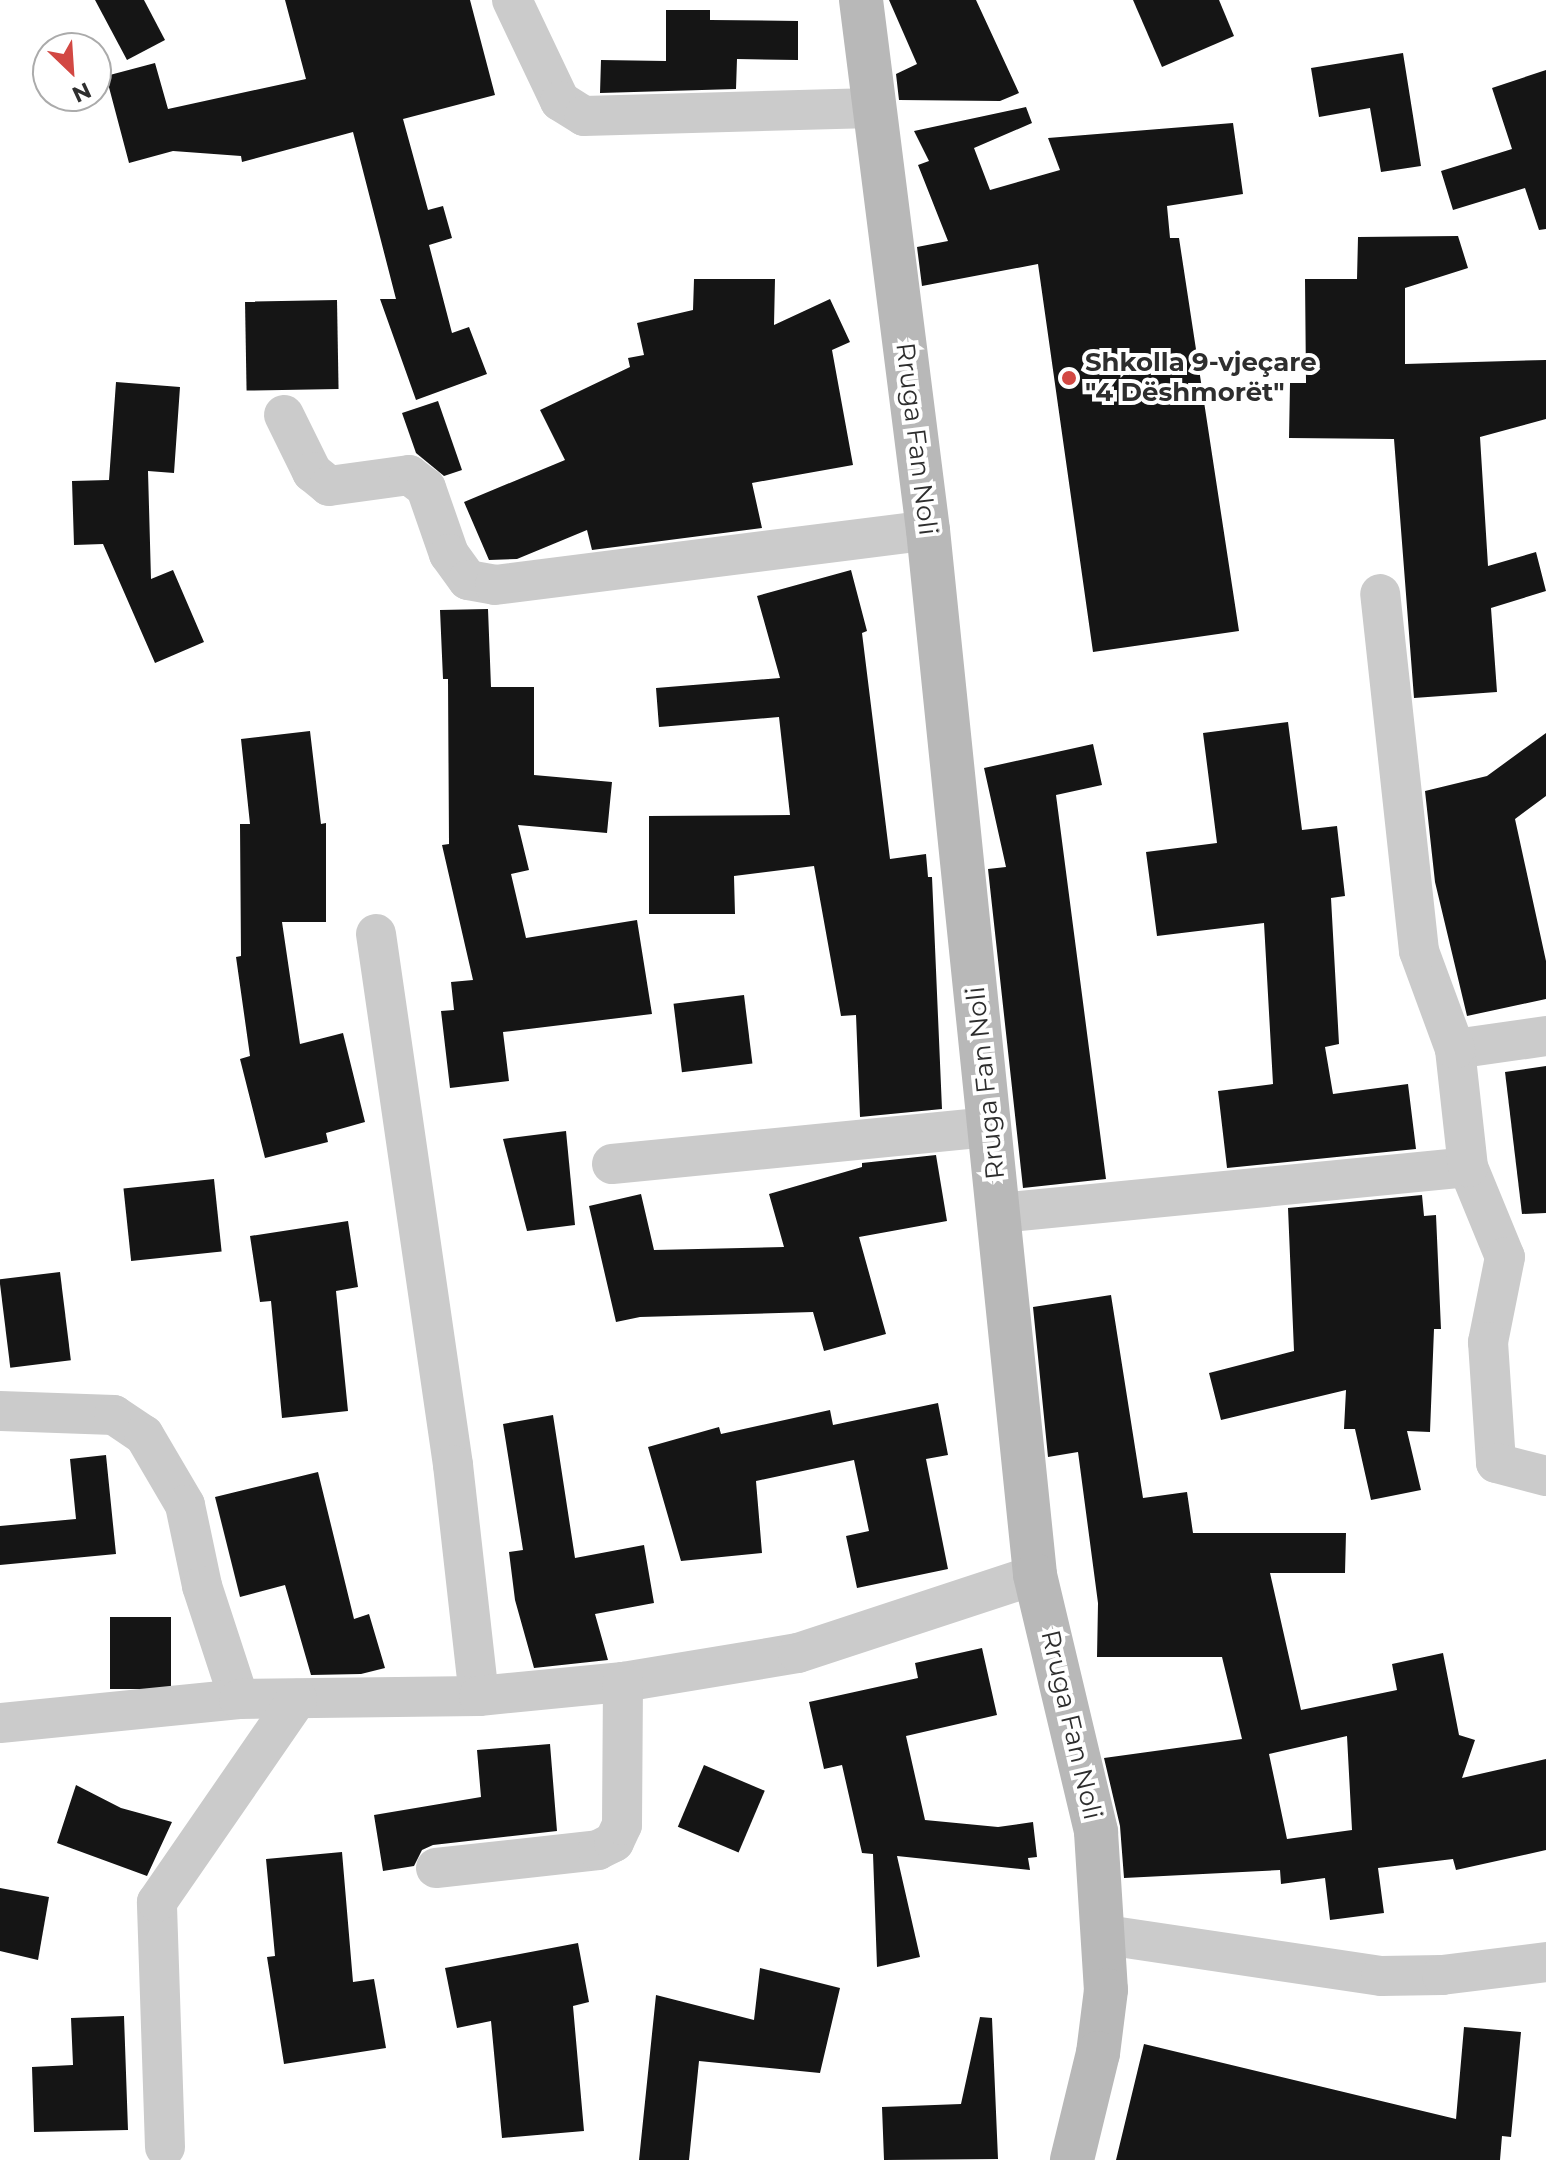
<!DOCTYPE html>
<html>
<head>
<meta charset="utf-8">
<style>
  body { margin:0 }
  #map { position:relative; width:1546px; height:2160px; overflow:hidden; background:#fff; font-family:Montserrat,sans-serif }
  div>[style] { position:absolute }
  .building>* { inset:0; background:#151515; transform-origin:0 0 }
  .minor>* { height:40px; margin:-20px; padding:0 20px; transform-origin:20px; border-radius:20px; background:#cbcbcb }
  .secondary>* { height:44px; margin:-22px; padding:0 22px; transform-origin:22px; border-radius:22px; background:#b8b8b8 }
  .dots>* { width:22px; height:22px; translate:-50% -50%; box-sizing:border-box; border:4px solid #fff; border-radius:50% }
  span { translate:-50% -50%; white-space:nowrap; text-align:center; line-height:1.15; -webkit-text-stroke:8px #fff; paint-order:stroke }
  .poi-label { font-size:26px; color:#2e2e2e; font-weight:700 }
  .left { translate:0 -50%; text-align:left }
  .street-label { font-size:26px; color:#2e2e2e }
  .north { position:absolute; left:32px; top:32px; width:80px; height:80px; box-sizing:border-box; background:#fff; border:2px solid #ababab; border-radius:50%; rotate:155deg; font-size:22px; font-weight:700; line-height:32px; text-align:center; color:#2e2e2e }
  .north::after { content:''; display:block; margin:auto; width:28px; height:36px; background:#d24843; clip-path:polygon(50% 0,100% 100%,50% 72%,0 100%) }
</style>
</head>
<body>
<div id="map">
  <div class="building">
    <i style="clip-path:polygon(95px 0,144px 0,165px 40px,127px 60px)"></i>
    <i style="clip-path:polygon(285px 0,470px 0,495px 95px,403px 119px,428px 210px,443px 206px,452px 238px,429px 245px,452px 333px,469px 327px,487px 374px,416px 400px,380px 299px,396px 299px,353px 132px,242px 162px,241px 156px,173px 151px,129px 163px,106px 76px,155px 63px,168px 109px,306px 79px)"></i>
    <i style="clip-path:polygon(889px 0,976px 0,1019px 93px,1000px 101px,899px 100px,896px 74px,917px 64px)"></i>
    <i style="clip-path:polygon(1133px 0,1219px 0,1234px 36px,1162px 67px)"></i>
    <i style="clip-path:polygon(666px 10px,710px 10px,710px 20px,798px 21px,798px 60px,737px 59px,736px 89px,600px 93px,601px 60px,666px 61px)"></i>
    <i style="clip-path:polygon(1403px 53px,1421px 166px,1381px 172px,1370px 108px,1319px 117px,1311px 68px)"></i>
    <i style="clip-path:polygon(1546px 70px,1546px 229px,1539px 230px,1525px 188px,1453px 210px,1441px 171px,1512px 149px,1492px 88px)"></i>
    <i style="clip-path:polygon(1026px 107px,1032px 123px,974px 148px,990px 190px,1060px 170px,1048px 138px,1233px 123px,1243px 194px,1167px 206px,1170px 238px,1179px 238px,1239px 631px,1093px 652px,1038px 264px,922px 286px,917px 247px,948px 241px,918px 165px,929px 161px,914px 131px)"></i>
    <i style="clip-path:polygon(1458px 236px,1468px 268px,1405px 288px,1405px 364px,1546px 360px,1546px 419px,1480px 437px,1488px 566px,1536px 552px,1546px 591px,1491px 608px,1497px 692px,1414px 698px,1394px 439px,1289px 438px,1290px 383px,1306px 383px,1305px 279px,1357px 279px,1358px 237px)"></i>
    <i style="clip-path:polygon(694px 279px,775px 279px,774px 325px,830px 299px,850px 342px,832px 350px,853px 465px,752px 483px,762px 528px,592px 550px,587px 530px,517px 559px,489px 560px,464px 502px,565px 460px,540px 410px,630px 367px,628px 358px,644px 355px,637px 323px,693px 310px)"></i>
    <i style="left:337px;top:300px;width:89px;height:92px;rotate:89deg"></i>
    <i style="clip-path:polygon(116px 382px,180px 387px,174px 473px,148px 471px,151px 579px,173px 570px,204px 642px,155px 663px,103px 544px,74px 545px,72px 481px,109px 480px)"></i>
    <i style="clip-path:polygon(438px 401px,462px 470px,444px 476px,416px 453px,402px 413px)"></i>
    <i style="clip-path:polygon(851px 570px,867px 631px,862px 633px,890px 859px,926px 854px,928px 877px,932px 877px,942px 1109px,860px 1117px,856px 1015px,841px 1016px,814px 866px,734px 876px,735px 914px,649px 914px,649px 816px,790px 815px,779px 717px,659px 727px,656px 688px,780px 678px,757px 596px)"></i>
    <i style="clip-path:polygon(488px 609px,491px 687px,534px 687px,534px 775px,612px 782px,607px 833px,518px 825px,529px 870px,511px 874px,526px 938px,637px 920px,652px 1014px,503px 1032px,509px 1081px,450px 1088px,441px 1011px,454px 1010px,451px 982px,473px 980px,442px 845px,449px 844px,448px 679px,443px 679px,440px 610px)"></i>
    <i style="clip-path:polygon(1288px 722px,1302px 830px,1337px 826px,1345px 896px,1331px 898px,1339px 1044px,1325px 1047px,1333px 1094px,1408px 1084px,1416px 1149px,1227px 1168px,1218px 1091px,1273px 1084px,1264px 923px,1157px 936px,1146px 852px,1217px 843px,1203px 733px)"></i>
    <i style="clip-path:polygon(310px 731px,321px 824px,326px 823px,326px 922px,282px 922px,300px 1044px,343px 1033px,365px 1122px,326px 1133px,328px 1142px,265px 1158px,240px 1059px,250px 1056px,236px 957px,241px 956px,240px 824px,250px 824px,241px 739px)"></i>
    <i style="clip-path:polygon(1546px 733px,1546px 796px,1515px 819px,1546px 961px,1546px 999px,1467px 1016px,1435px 882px,1425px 791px,1487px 776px)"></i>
    <i style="clip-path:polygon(1093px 744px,1102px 785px,1056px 795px,1106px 1179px,1023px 1188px,988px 869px,1006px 867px,984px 768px)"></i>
    <i style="left:744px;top:995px;width:69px;height:71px;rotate:83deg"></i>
    <i style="clip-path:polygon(1546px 1066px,1546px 1213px,1522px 1214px,1505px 1072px)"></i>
    <i style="clip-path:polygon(566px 1131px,575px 1225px,527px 1231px,503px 1139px)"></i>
    <i style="clip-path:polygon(936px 1155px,947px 1221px,859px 1237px,886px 1334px,824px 1351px,813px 1312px,640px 1317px,616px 1322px,589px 1206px,641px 1194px,654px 1250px,784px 1247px,769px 1194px,862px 1167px,862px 1163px)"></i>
    <i style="left:214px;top:1179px;width:73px;height:91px;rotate:84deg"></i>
    <i style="clip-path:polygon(1422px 1195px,1424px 1216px,1436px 1215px,1441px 1329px,1434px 1329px,1430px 1432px,1407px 1431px,1421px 1490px,1371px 1500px,1355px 1429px,1344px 1429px,1346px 1390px,1221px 1420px,1209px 1373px,1294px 1351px,1288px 1208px)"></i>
    <i style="clip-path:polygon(348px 1221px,358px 1287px,336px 1291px,348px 1411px,282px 1418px,271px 1301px,260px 1302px,250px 1236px)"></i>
    <i style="left:60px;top:1272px;width:89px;height:61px;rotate:83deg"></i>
    <i style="clip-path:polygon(evenodd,1111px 1295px,1143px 1498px,1187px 1492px,1193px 1533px,1346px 1533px,1345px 1573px,1270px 1573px,1301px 1710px,1397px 1690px,1392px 1664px,1443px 1653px,1459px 1735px,1475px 1740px,1462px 1778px,1546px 1759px,1546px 1850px,1456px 1870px,1453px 1859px,1378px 1868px,1384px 1913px,1330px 1920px,1325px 1878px,1281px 1884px,1280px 1870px,1124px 1878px,1120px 1826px,1104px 1758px,1242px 1739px,1222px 1657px,1097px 1657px,1098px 1603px,1078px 1452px,1048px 1457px,1033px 1307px,1111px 1295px,1347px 1736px,1352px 1830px,1287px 1839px,1269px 1754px,1347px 1736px)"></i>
    <i style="clip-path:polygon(938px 1403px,948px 1455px,926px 1459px,948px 1569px,857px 1588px,846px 1536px,869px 1531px,854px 1460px,756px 1481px,762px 1553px,681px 1561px,648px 1447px,719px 1427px,721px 1434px,830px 1410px,833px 1425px)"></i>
    <i style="clip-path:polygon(553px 1415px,575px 1558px,644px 1545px,654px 1603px,595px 1614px,608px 1660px,534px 1668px,515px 1600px,509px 1552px,523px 1550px,503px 1424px)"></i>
    <i style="clip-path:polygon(106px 1455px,116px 1554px,0 1565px,0 1526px,76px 1519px,70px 1459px)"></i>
    <i style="clip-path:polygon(318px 1472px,354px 1619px,369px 1614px,385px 1668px,361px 1674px,311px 1675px,285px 1585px,240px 1597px,215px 1497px)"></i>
    <i style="left:110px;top:1617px;width:61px;height:72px"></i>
    <i style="clip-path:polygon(982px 1648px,997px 1715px,906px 1736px,925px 1820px,998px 1827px,1033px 1822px,1037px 1857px,1028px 1858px,1030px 1870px,897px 1856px,920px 1957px,877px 1967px,873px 1854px,862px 1853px,842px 1765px,824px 1769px,809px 1702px,918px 1678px,915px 1663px)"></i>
    <i style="clip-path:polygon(550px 1744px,557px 1831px,433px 1845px,422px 1850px,414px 1866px,383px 1871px,374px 1815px,481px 1797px,477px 1750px)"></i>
    <i style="left:704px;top:1765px;width:66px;height:67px;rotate:23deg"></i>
    <i style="clip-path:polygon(76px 1785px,121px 1808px,172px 1822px,147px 1876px,57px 1843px)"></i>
    <i style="clip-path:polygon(342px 1852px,353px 1982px,374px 1979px,386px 2048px,284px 2064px,267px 1957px,275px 1956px,266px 1859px)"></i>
    <i style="clip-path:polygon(0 1888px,49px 1897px,38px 1960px,0 1951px)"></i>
    <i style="clip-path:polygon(578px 1943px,589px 2002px,573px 2006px,584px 2131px,502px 2138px,491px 2021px,457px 2028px,445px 1968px)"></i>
    <i style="clip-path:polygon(760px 1968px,840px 1988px,820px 2073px,699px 2061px,689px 2160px,639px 2160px,656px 1995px,754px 2020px)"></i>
    <i style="clip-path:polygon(124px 2016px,128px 2130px,34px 2132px,32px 2067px,73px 2065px,71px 2018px)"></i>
    <i style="clip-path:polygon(980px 2017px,992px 2018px,998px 2159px,884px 2160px,882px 2107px,961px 2104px)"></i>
    <i style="clip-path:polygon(1464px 2027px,1521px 2032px,1511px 2137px,1502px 2136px,1500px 2160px,1116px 2160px,1144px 2044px,1456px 2119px)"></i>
  </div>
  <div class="minor">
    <i style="left:512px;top:0;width:112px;rotate:64.6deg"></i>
    <i style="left:560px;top:101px;width:28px;rotate:32deg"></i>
    <i style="left:584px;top:116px;width:289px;rotate:-1.6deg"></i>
    <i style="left:284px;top:415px;width:64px;rotate:63.8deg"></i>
    <i style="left:312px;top:472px;width:22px;rotate:39deg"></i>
    <i style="left:329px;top:486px;width:81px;rotate:-7.8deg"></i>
    <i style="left:409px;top:475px;width:21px;rotate:37deg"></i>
    <i style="left:426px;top:488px;width:70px;rotate:70.8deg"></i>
    <i style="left:449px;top:554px;width:32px;rotate:54deg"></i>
    <i style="left:468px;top:580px;width:27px;rotate:10deg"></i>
    <i style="left:495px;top:585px;width:436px;rotate:-7.2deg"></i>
    <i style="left:376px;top:934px;width:537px;rotate:81.75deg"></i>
    <i style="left:453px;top:1465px;width:232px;rotate:83.6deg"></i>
    <i style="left:1455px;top:1049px;width:92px;rotate:-8.1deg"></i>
    <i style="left:612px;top:1164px;width:380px;rotate:-5.6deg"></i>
    <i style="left:1468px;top:1167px;width:97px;rotate:67.7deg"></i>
    <i style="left:1505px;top:1257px;width:87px;rotate:101.3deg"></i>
    <i style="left:1488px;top:1342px;width:121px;rotate:86.2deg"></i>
    <i style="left:1496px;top:1463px;width:52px;rotate:14.6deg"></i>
    <i style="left:1000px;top:1213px;width:470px;rotate:-5.6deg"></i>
    <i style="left:1468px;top:1167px;width:119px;rotate:-96.3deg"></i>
    <i style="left:1455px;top:1049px;width:104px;rotate:-110.2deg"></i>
    <i style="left:1419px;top:951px;width:359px;rotate:-96.2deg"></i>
    <i style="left:0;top:1411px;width:114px;rotate:2deg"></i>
    <i style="left:114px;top:1415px;width:36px;rotate:34deg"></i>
    <i style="left:144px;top:1435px;width:81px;rotate:59.6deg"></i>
    <i style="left:185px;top:1505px;width:83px;rotate:78.1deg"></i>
    <i style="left:202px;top:1586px;width:119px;rotate:71.9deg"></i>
    <i style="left:0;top:1723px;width:240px;rotate:-5.7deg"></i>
    <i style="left:239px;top:1699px;width:240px;rotate:-0.7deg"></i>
    <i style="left:479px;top:1696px;width:145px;rotate:-5.6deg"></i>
    <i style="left:623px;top:1682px;width:177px;rotate:-9.4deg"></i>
    <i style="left:798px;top:1653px;width:250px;rotate:-18.2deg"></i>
    <i style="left:436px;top:1868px;width:163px;rotate:-6.3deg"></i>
    <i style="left:598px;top:1850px;width:18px;rotate:-27deg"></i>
    <i style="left:614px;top:1842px;width:19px;rotate:-65deg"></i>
    <i style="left:622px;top:1825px;width:143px;rotate:-89.6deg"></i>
    <i style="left:1106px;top:1935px;width:278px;rotate:8.5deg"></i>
    <i style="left:1381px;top:1976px;width:61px;rotate:-0.9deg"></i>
    <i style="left:1442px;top:1975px;width:105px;rotate:-7.1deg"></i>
    <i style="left:165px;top:2147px;width:245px;rotate:-91.9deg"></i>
    <i style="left:157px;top:1902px;width:247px;rotate:-55.4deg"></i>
  </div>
  <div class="secondary">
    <i style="left:861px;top:0;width:534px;rotate:82.8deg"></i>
    <i style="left:928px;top:530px;width:1050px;rotate:84.15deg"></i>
    <i style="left:1035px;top:1575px;width:264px;rotate:76.6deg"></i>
    <i style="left:1096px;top:1832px;width:158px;rotate:86.4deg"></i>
    <i style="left:1106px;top:1990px;width:64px;rotate:97.2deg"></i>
    <i style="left:1098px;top:2053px;width:110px;rotate:103.7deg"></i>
  </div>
  <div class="dots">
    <i style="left:1069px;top:378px;background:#d24843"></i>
  </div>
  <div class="poi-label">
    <span class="left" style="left:1085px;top:378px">Shkolla 9-vjeçare<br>"4 Dëshmorët"</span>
  </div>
  <div class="street-label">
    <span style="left:916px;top:439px;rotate:83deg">Rruga Fan Noli</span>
    <span style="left:986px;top:1083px;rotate:-96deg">Rruga Fan Noli</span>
    <span style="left:1071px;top:1725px;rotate:77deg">Rruga Fan Noli</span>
  </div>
  <div class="north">N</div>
</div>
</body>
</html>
